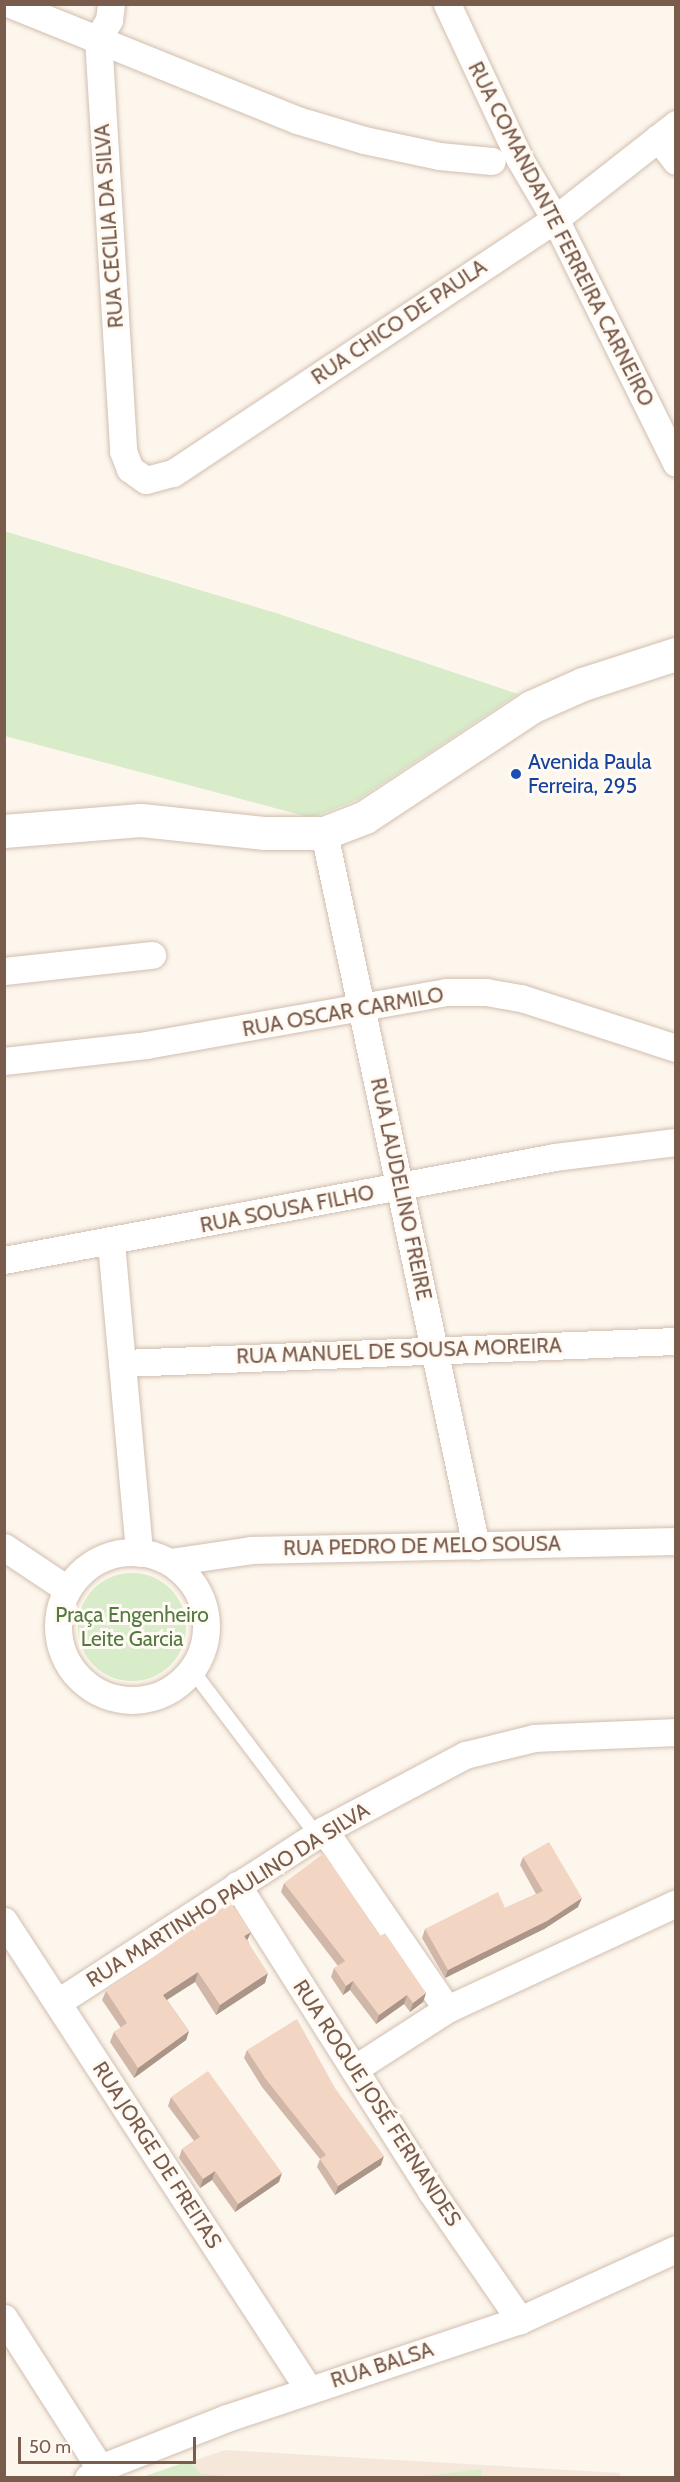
<!DOCTYPE html>
<html>
<head>
<meta charset="utf-8">
<style>
  body { margin:0 }
  #map { position:relative; width:680px; height:2482px; overflow:hidden; background:#fdf6ec; font-family:Cabin,sans-serif }
  div>[style] { position:absolute }
  .residential>* { inset:0; background:#f5e8da }
  .green>* { inset:0; background:#d8ecc9 }
  .round { border-radius:50% }
  .roads { filter:drop-shadow(0 0 2px #d1beb0) drop-shadow(0 0 2px #d1beb0) }
  .lane>* { height:14px; margin:-7px; padding:0 7px; transform-origin:7px; border-radius:7px; background:#fff }
  .street>* { height:27px; margin:-13.5px; padding:0 13.5px; transform-origin:13.5px; border-radius:13.5px; background:#fff }
  .street>.ring { margin:-13.5px; padding:0; box-sizing:content-box; background:none; border:27px solid #fff; border-radius:50% }
  .secondary>* { height:33px; margin:-16.5px; padding:0 16.5px; transform-origin:16.5px; border-radius:16.5px; background:#fff }
  .wall>* { inset:0; background:#d1b7a8 }
  .shaded-wall>* { inset:0; background:#aa9588 }
  .building>* { inset:0; background:#f3d5c3 }
  .dots>* { width:16px; height:16px; translate:-50% -50%; box-sizing:border-box; border:3px solid #fffaf3; border-radius:50% }
  span { translate:-50% -50%; white-space:nowrap; text-align:center; line-height:1.15; -webkit-text-stroke:6px #fffaf3; paint-order:stroke }
  .street-label { font-size:21px; color:#7a5c4d }
  .transit-label { font-size:21px; color:#164399 }
  .left { translate:0 -50%; text-align:left }
  .park-label { font-size:21px; color:#537a41 }
  .frame { position:absolute; inset:0; border:6px solid #7a5c4d; pointer-events:none }
  .scale { position:absolute; left:18px; top:2437px; width:178px; height:27px; box-sizing:border-box; border:3px solid #7a5c4d; border-top:0; padding-left:8px; font-size:18px; line-height:21px; white-space:nowrap; color:#7a5c4d; -webkit-text-stroke:4px #fffaf3; paint-order:stroke }
</style>
</head>
<body>
<div id="map">
  <div class="residential">
    <i style="clip-path:polygon(225px 2450px,620px 2473px,620px 2477px,143px 2478px)"></i>
  </div>
  <div class="green">
    <i style="clip-path:polygon(4px 531px,279px 614px,518px 694px,359px 799px,312px 818px,5px 736px)"></i>
    <i class="round" style="left:78px;top:1573px;width:108px;height:108px"></i>
    <i style="clip-path:polygon(189px 2461px,201px 2474px,238px 2477px,145px 2476px)"></i>
    <i style="clip-path:polygon(481px 2469px,482px 2477px,417px 2477px)"></i>
  </div>
  <div class="roads">
    <div class="lane">
      <i style="left:192px;top:1670px;width:207px;rotate:52.9deg"></i>
    </div>
    <div class="street">
      <i style="left:10px;top:4px;width:310px;rotate:22deg"></i>
      <i style="left:297px;top:120px;width:70px;rotate:16.6deg"></i>
      <i style="left:364px;top:140px;width:77px;rotate:12deg"></i>
      <i style="left:439px;top:156px;width:53px;rotate:5.4deg"></i>
      <i style="left:111px;top:4px;width:16px;rotate:97deg"></i>
      <i style="left:109px;top:20px;width:21px;rotate:121deg"></i>
      <i style="left:98px;top:38px;width:414px;rotate:86.5deg"></i>
      <i style="left:123px;top:451px;width:19px;rotate:69deg"></i>
      <i style="left:130px;top:469px;width:19px;rotate:35deg"></i>
      <i style="left:146px;top:480px;width:28px;rotate:-15deg"></i>
      <i style="left:173px;top:473px;width:459px;rotate:-33.6deg"></i>
      <i style="left:555px;top:219px;width:154px;rotate:-38.1deg"></i>
      <i style="left:447px;top:4px;width:170px;rotate:64.9deg"></i>
      <i style="left:519px;top:158px;width:71px;rotate:59.5deg"></i>
      <i style="left:555px;top:219px;width:272px;rotate:63.6deg"></i>
      <i style="left:658px;top:138px;width:29px;rotate:52deg"></i>
      <i style="left:324px;top:833px;width:729px;rotate:77.97deg"></i>
      <i style="left:4px;top:971px;width:149px;rotate:-6.2deg"></i>
      <i style="left:4px;top:1061px;width:143px;rotate:-6.4deg"></i>
      <i style="left:146px;top:1045px;width:305px;rotate:-10deg"></i>
      <i style="left:446px;top:992px;width:40px"></i>
      <i style="left:486px;top:992px;width:36px;rotate:10deg"></i>
      <i style="left:521px;top:998px;width:163px;rotate:17.9deg"></i>
      <i style="left:111px;top:1243px;width:311px;rotate:84.8deg"></i>
      <i style="left:4px;top:1260px;width:561px;rotate:-10.59deg"></i>
      <i style="left:555px;top:1157px;width:122px;rotate:-7.1deg"></i>
      <i style="left:123px;top:1363px;width:553px;rotate:-2.28deg"></i>
      <i style="left:4px;top:1547px;width:76px;rotate:33.7deg"></i>
      <i class="ring" style="left:58px;top:1552px;width:121px;height:121px"></i>
      <i style="left:170px;top:1562px;width:82px;rotate:-8.4deg"></i>
      <i style="left:251px;top:1550px;width:425px;rotate:-1.2deg"></i>
      <i style="left:324px;top:1830px;width:217px;rotate:55.5deg"></i>
      <i style="left:237px;top:1885px;width:362px;rotate:57.6deg"></i>
      <i style="left:431px;top:2191px;width:157px;rotate:55.4deg"></i>
      <i style="left:4px;top:1921px;width:559px;rotate:56.96deg"></i>
      <i style="left:58px;top:2002px;width:317px;rotate:-32.9deg"></i>
      <i style="left:324px;top:1830px;width:160px;rotate:-28deg"></i>
      <i style="left:465px;top:1755px;width:71px;rotate:-13.8deg"></i>
      <i style="left:534px;top:1738px;width:142px;rotate:-2.4deg"></i>
      <i style="left:354px;top:2069px;width:111px;rotate:-32.8deg"></i>
      <i style="left:447px;top:2009px;width:252px;rotate:-24.8deg"></i>
      <i style="left:4px;top:2318px;width:178px;rotate:57.4deg"></i>
      <i style="left:88px;top:2478px;width:16px;rotate:-40deg"></i>
      <i style="left:100px;top:2468px;width:136px;rotate:-21.5deg"></i>
      <i style="left:227px;top:2418px;width:309px;rotate:-18.5deg"></i>
      <i style="left:520px;top:2320px;width:171px;rotate:-24.5deg"></i>
    </div>
    <div class="secondary">
      <i style="left:4px;top:831px;width:137px;rotate:-4.6deg"></i>
      <i style="left:141px;top:820px;width:125px;rotate:6deg"></i>
      <i style="left:265px;top:833px;width:59px"></i>
      <i style="left:324px;top:833px;width:44px;rotate:-21.3deg"></i>
      <i style="left:365px;top:817px;width:199px;rotate:-33.5deg"></i>
      <i style="left:531px;top:707px;width:57px;rotate:-23.9deg"></i>
      <i style="left:583px;top:684px;width:98px;rotate:-17.9deg"></i>
    </div>
  </div>
  <div class="wall">
    <i style="clip-path:polygon(523px 1857px,578px 1907px,544px 1929px,445px 1978px,422px 1938px,425px 1929px,505px 1908px,536px 1894px,520px 1865px)"></i>
    <i style="clip-path:polygon(284px 1883px,380px 1936px,426px 1993px,423px 2002px,410px 2012px,404px 2004px,376px 2024px,350px 1990px,343px 1995px,331px 1977px,334px 1968px,338px 1966px,281px 1892px)"></i>
    <i style="clip-path:polygon(248px 1941px,265px 1983px,216px 2015px,195px 1982px,167px 2000px,189px 2031px,186px 2040px,134px 2078px,110px 2042px,114px 2032px,121px 2028px,102px 2000px,106px 1991px)"></i>
    <i style="clip-path:polygon(247px 2050px,381px 2165px,335px 2195px,317px 2167px,320px 2159px,262px 2087px,244px 2058px)"></i>
    <i style="clip-path:polygon(171px 2097px,279px 2182px,235px 2212px,212px 2180px,200px 2188px,179px 2158px,182px 2149px,194px 2141px,168px 2106px)"></i>
  </div>
  <div class="shaded-wall">
    <i style="clip-path:polygon(582px 1898px,578px 1907px,544px 1929px,445px 1978px,448px 1970px)"></i>
    <i style="clip-path:polygon(251px 1932px,247px 1941px,244px 1936px)"></i>
    <i style="clip-path:polygon(198px 1972px,195px 1982px,160px 2004px,163px 1995px)"></i>
    <i style="clip-path:polygon(268px 1973px,265px 1983px,216px 2015px,220px 2005px)"></i>
    <i style="clip-path:polygon(353px 1981px,350px 1990px,343px 1995px,346px 1986px)"></i>
    <i style="clip-path:polygon(426px 1993px,423px 2002px,410px 2012px,413px 2003px)"></i>
    <i style="clip-path:polygon(407px 1995px,404px 2004px,376px 2024px,379px 2015px)"></i>
    <i style="clip-path:polygon(189px 2031px,186px 2040px,134px 2078px,138px 2068px)"></i>
    <i style="clip-path:polygon(384px 2156px,381px 2165px,335px 2195px,338px 2186px)"></i>
    <i style="clip-path:polygon(215px 2171px,212px 2180px,200px 2188px,203px 2179px)"></i>
    <i style="clip-path:polygon(282px 2173px,279px 2182px,235px 2212px,238px 2204px)"></i>
  </div>
  <div class="building">
    <i style="clip-path:polygon(549px 1842px,582px 1898px,547px 1921px,448px 1970px,425px 1929px,498px 1892px,505px 1908px,543px 1891px,523px 1857px)"></i>
    <i style="clip-path:polygon(324px 1853px,380px 1936px,385px 1933px,426px 1993px,413px 2003px,407px 1995px,379px 2015px,353px 1981px,346px 1986px,334px 1968px,345px 1961px,284px 1883px)"></i>
    <i style="clip-path:polygon(230px 1902px,251px 1932px,244px 1936px,268px 1973px,220px 2005px,198px 1972px,163px 1995px,189px 2031px,138px 2068px,114px 2032px,127px 2023px,106px 1991px)"></i>
    <i style="clip-path:polygon(297px 2019px,335px 2088px,384px 2156px,338px 2186px,320px 2159px,326px 2155px,265px 2078px,247px 2050px)"></i>
    <i style="clip-path:polygon(208px 2071px,282px 2173px,238px 2204px,215px 2171px,203px 2179px,182px 2149px,200px 2137px,171px 2097px)"></i>
  </div>
  <div class="dots">
    <i style="left:516px;top:774px;background:#1a4fb4"></i>
  </div>
  <div class="street-label">
    <span style="left:109px;top:226px;rotate:-94deg">RUA CECILIA DA SILVA</span>
    <span style="left:561px;top:234px;rotate:63deg">RUA COMANDANTE FERREIRA CARNEIRO</span>
    <span style="left:399px;top:322px;rotate:-34deg">RUA CHICO DE PAULA</span>
    <span style="left:343px;top:1012px;rotate:-10deg">RUA OSCAR CARMILO</span>
    <span style="left:401px;top:1189px;rotate:78deg">RUA LAUDELINO FREIRE</span>
    <span style="left:287px;top:1209px;rotate:-11deg">RUA SOUSA FILHO</span>
    <span style="left:399px;top:1351px;rotate:-2deg">RUA MANUEL DE SOUSA MOREIRA</span>
    <span style="left:422px;top:1546px;rotate:-1deg">RUA PEDRO DE MELO SOUSA</span>
    <span style="left:228px;top:1895px;rotate:-32deg">RUA MARTINHO PAULINO DA SILVA</span>
    <span style="left:377px;top:2103px;rotate:57deg">RUA ROQUE JOSÉ FERNANDES</span>
    <span style="left:157px;top:2155px;rotate:57deg">RUA JORGE DE FREITAS</span>
    <span style="left:382px;top:2365px;rotate:-18deg">RUA BALSA</span>
  </div>
  <div class="transit-label">
    <span class="left" style="left:528px;top:774px">Avenida Paula<br>Ferreira, 295</span>
  </div>
  <div class="park-label">
    <span style="left:132px;top:1627px">Praça Engenheiro<br>Leite Garcia</span>
  </div>
  <div class="frame"></div>
  <div class="scale">50 m</div>
</div>
</body>
</html>
